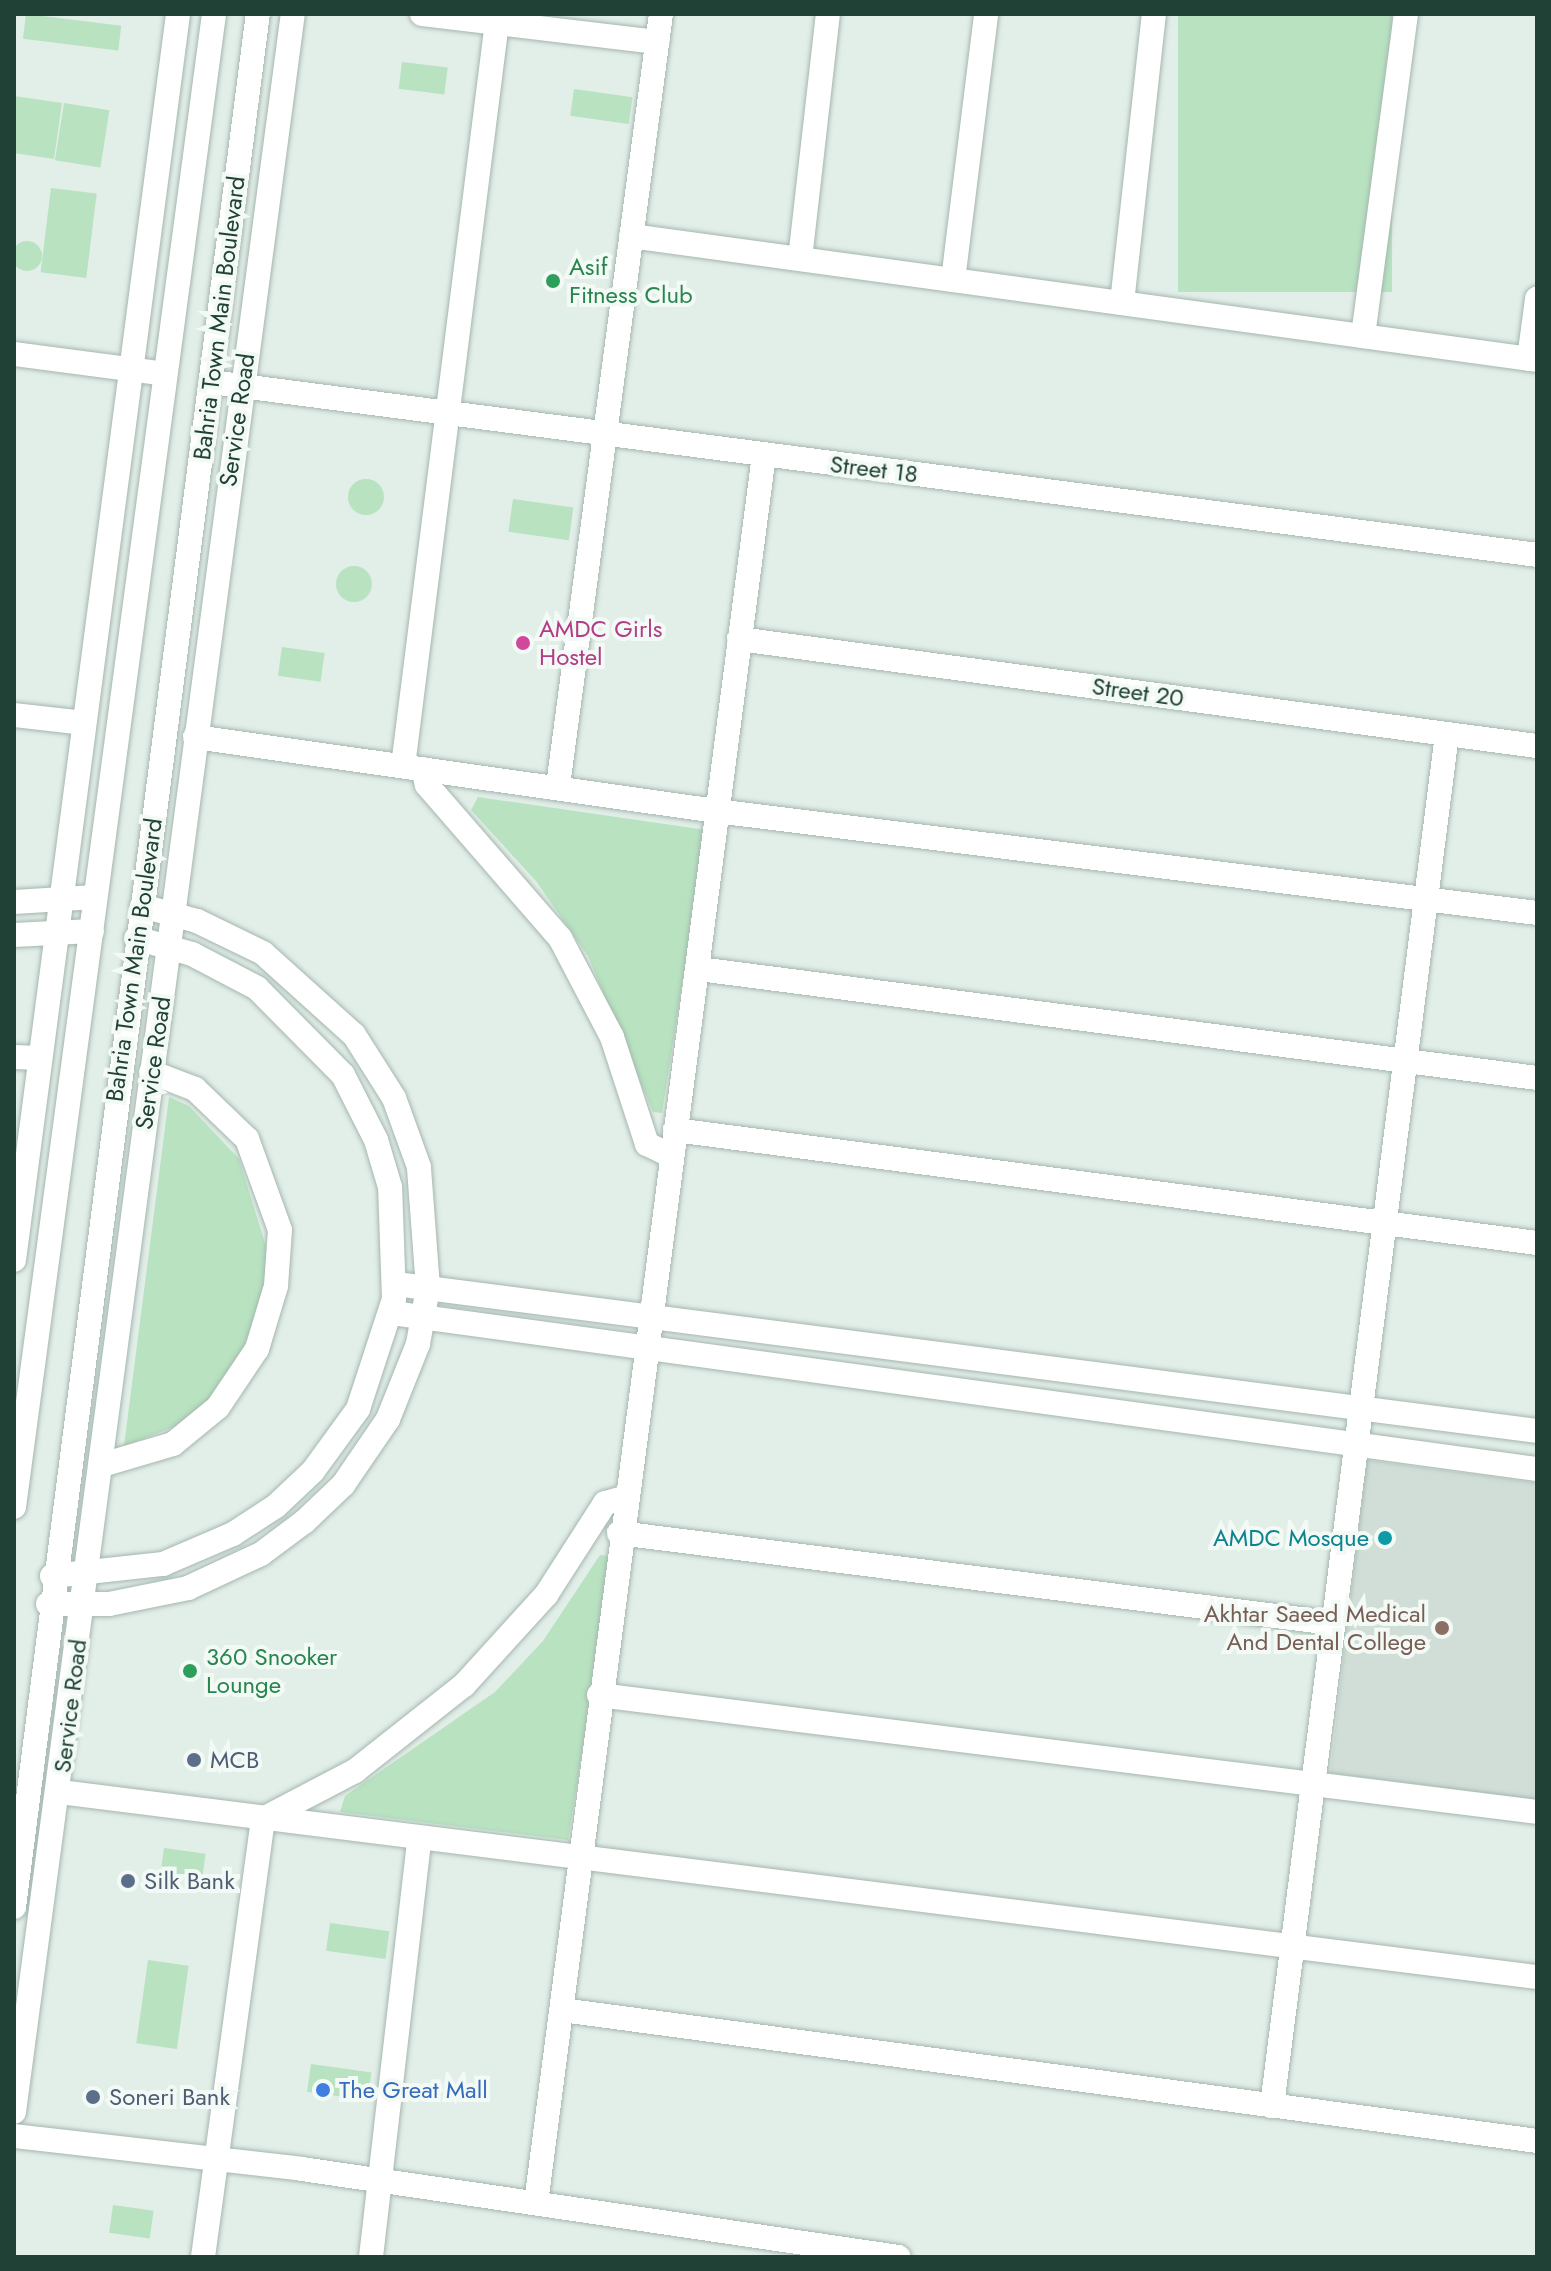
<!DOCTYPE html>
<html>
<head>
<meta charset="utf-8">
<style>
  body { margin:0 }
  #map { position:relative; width:1551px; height:2271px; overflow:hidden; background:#e2eee8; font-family:Jost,sans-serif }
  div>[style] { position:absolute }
  .built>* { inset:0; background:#d0ded7 }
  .green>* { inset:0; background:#b8e2c0; transform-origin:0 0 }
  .round { border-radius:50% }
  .roads { filter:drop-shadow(0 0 2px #a4b7af) drop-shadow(0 0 2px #a4b7af) }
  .minor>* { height:24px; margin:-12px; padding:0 12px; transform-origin:12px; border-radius:12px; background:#fff }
  .tertiary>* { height:24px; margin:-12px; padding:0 12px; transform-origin:12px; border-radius:12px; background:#fff }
  .dots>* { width:22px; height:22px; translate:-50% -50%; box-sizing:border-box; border:4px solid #f3faf6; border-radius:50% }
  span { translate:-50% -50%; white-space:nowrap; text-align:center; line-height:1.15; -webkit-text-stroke:8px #f3faf6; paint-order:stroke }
  .leisure-label { font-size:24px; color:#27864d }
  .left { translate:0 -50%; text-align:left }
  .street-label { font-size:24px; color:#204236 }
  .hotel-label { font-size:24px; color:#b23c85 }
  .culture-label { font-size:24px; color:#0d838f }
  .right { translate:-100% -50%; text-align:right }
  .education-label { font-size:24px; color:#785e54 }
  .service-label { font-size:24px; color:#4e5e75 }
  .shop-label { font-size:24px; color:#366cbe }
  .frame { position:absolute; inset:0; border:16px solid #204236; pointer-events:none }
</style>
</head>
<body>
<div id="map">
  <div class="built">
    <i style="clip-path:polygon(1367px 1460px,1537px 1483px,1537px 1800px,1330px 1773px)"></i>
  </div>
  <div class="green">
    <i style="left:26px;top:14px;width:96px;height:25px;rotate:7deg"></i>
    <i style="left:1178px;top:14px;width:214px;height:278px"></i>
    <i style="left:402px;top:62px;width:46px;height:27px;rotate:7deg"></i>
    <i style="left:574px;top:89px;width:59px;height:27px;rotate:8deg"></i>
    <i style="clip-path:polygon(14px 96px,62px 103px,54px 159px,14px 153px)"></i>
    <i style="left:64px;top:103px;width:46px;height:58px;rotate:9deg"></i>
    <i style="left:51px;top:188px;width:46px;height:85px;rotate:7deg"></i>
    <i class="round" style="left:12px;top:241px;width:30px;height:30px"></i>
    <i class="round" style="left:348px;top:479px;width:36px;height:36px"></i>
    <i style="left:513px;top:499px;width:61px;height:33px;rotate:8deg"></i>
    <i class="round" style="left:336px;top:566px;width:36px;height:36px"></i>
    <i style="left:282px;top:647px;width:43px;height:29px;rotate:8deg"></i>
    <i style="clip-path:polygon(478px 797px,706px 830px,662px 1113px,653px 1112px,588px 956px,536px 881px,471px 810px)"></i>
    <i style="clip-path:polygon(169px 1097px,189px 1106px,239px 1159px,268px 1253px,266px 1291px,231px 1378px,187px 1422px,124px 1446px)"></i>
    <i style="clip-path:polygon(600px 1555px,613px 1557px,568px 1840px,340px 1812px,345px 1796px,495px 1692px,543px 1641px)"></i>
    <i style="left:164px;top:1848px;width:42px;height:28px;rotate:8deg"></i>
    <i style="left:330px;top:1923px;width:60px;height:28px;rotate:8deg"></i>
    <i style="left:148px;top:1960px;width:41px;height:84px;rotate:8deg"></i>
    <i style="left:311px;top:2064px;width:61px;height:28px;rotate:8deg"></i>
    <i style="left:113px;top:2205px;width:41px;height:28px;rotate:8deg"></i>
  </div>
  <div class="roads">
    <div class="minor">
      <i style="left:422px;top:14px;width:237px;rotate:6.8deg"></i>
      <i style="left:631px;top:236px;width:914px;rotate:7.79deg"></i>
      <i style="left:800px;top:259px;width:247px;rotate:-83.5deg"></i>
      <i style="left:953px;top:280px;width:268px;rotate:-82.9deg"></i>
      <i style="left:1122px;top:303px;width:291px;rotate:-83.7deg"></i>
      <i style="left:1363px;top:336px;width:325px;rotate:-82.4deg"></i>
      <i style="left:14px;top:354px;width:152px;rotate:7.5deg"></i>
      <i style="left:1529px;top:359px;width:61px;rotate:-82.4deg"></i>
      <i style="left:211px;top:382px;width:1337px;rotate:7.43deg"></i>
      <i style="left:739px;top:639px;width:805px;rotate:7.64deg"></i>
      <i style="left:14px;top:715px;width:70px;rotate:6.5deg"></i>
      <i style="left:195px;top:737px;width:526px;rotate:8.08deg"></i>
      <i style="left:716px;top:811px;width:827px;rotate:7.08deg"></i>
      <i style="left:403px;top:766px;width:758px;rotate:-82.8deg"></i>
      <i style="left:423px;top:769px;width:16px;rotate:76deg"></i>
      <i style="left:427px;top:785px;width:203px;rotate:49deg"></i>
      <i style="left:560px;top:938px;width:112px;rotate:62.3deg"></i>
      <i style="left:612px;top:1037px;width:113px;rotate:71.9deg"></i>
      <i style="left:647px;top:1144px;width:25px;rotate:26deg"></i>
      <i style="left:558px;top:786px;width:779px;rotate:-82.4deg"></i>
      <i style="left:699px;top:969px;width:845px;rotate:7.41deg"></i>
      <i style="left:14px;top:1057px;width:26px;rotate:2deg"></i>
      <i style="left:675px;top:1130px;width:869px;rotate:7.47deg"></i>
      <i style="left:14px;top:1260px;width:1257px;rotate:-82.5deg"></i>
      <i style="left:102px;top:1465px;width:74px;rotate:-16.5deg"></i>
      <i style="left:173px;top:1444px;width:58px;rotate:-39.4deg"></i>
      <i style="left:218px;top:1407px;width:70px;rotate:-56.1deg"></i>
      <i style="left:257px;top:1349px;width:66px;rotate:-73.2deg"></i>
      <i style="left:276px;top:1286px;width:56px;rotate:-85.9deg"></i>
      <i style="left:280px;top:1230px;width:97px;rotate:-109.9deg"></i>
      <i style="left:247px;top:1139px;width:72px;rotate:-136.1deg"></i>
      <i style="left:195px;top:1089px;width:47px;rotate:-158.9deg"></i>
      <i style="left:619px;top:1533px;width:718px;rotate:7.2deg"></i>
      <i style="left:599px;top:1695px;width:945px;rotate:7.11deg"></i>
      <i style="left:60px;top:1792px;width:1489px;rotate:7.14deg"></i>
      <i style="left:562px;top:2010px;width:984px;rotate:7.65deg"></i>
      <i style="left:1272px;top:2106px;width:1383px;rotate:-82.73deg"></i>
      <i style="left:14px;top:2112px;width:2116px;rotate:-82.43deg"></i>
      <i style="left:14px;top:2136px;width:290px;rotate:6.5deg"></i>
      <i style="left:302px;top:2169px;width:603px;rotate:8.39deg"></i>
      <i style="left:536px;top:2203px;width:1763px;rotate:-82.57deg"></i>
      <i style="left:203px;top:2257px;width:442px;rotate:-82.2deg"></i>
      <i style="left:263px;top:1819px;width:104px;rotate:-27.6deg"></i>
      <i style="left:355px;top:1771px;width:139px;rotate:-38.3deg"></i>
      <i style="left:464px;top:1685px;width:122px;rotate:-47.7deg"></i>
      <i style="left:546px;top:1595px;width:109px;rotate:-57.3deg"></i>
      <i style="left:605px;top:1503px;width:20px;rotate:-15deg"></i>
      <i style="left:371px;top:2257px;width:421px;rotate:-83.4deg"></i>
    </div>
    <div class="tertiary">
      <i style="left:14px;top:902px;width:81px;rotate:-3.5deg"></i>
      <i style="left:14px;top:935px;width:78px;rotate:-2.9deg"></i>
      <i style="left:396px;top:1284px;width:1150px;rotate:7.34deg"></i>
      <i style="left:392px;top:1313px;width:1156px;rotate:7.76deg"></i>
      <i style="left:14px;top:1507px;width:1506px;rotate:-82.37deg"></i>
      <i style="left:52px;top:1576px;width:112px;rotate:-6.2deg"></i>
      <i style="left:163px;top:1564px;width:76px;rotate:-23.2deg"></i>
      <i style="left:233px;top:1534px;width:51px;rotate:-33.1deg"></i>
      <i style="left:276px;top:1506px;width:51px;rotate:-43.4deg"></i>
      <i style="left:313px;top:1471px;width:77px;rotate:-54deg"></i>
      <i style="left:358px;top:1409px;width:116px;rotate:-71.9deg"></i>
      <i style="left:394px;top:1299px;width:112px;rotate:-92deg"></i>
      <i style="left:390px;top:1187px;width:49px;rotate:-106.6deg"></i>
      <i style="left:376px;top:1140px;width:73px;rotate:-116.9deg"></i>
      <i style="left:343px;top:1075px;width:122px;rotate:-134.7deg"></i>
      <i style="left:257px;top:988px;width:73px;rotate:-152.4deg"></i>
      <i style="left:192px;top:954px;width:58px;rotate:-164.1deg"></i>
      <i style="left:48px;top:1604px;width:61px"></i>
      <i style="left:109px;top:1604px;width:81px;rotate:-11.4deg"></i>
      <i style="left:188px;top:1588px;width:81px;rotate:-25deg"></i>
      <i style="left:261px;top:1554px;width:54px;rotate:-36.7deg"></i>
      <i style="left:304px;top:1522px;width:54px;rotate:-43.5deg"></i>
      <i style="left:343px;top:1485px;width:80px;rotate:-55.7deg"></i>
      <i style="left:388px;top:1419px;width:81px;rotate:-68.2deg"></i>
      <i style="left:418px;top:1344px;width:57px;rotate:-79.9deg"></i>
      <i style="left:428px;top:1288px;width:121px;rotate:-94.3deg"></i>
      <i style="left:419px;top:1167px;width:73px;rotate:-109.9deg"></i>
      <i style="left:394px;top:1098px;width:75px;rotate:-122.4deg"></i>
      <i style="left:354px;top:1035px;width:122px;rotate:-138deg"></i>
      <i style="left:263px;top:953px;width:73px;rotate:-154.1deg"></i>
      <i style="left:197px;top:921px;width:57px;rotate:-164.7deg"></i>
      <i style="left:14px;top:1907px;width:1909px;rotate:-82.66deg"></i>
    </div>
  </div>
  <div class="dots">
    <i style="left:553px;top:281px;background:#2e9e5b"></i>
    <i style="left:523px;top:643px;background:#d1479c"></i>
    <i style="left:1385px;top:1538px;background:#0f9aa8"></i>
    <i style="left:1442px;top:1628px;background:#8d6e63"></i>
    <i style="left:190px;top:1671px;background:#2e9e5b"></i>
    <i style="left:194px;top:1760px;background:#5c6f8a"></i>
    <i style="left:128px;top:1881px;background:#5c6f8a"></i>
    <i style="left:323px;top:2090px;background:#3f7fe0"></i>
    <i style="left:93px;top:2097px;background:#5c6f8a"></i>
  </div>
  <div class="leisure-label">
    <span class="left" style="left:569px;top:281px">Asif<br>Fitness Club</span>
    <span class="left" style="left:206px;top:1671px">360 Snooker<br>Lounge</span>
  </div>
  <div class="street-label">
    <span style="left:219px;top:318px;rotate:-83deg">Bahria Town Main Boulevard</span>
    <span style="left:237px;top:420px;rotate:-82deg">Service Road</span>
    <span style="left:874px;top:469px;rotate:7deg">Street 18</span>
    <span style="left:1138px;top:692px;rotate:8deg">Street 20</span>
    <span style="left:134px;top:960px;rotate:-82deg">Bahria Town Main Boulevard</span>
    <span style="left:153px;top:1063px;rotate:-82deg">Service Road</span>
    <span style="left:70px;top:1706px;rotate:-83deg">Service Road</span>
  </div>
  <div class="hotel-label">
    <span class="left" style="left:539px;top:643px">AMDC Girls<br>Hostel</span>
  </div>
  <div class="culture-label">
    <span class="right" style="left:1369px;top:1538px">AMDC Mosque</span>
  </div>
  <div class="education-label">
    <span class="right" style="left:1426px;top:1628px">Akhtar Saeed Medical<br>And Dental College</span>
  </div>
  <div class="service-label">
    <span class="left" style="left:210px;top:1760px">MCB</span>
    <span class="left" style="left:144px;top:1881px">Silk Bank</span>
    <span class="left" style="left:109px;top:2097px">Soneri Bank</span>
  </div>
  <div class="shop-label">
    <span class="left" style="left:339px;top:2090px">The Great Mall</span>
  </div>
  <div class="frame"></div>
</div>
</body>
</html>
